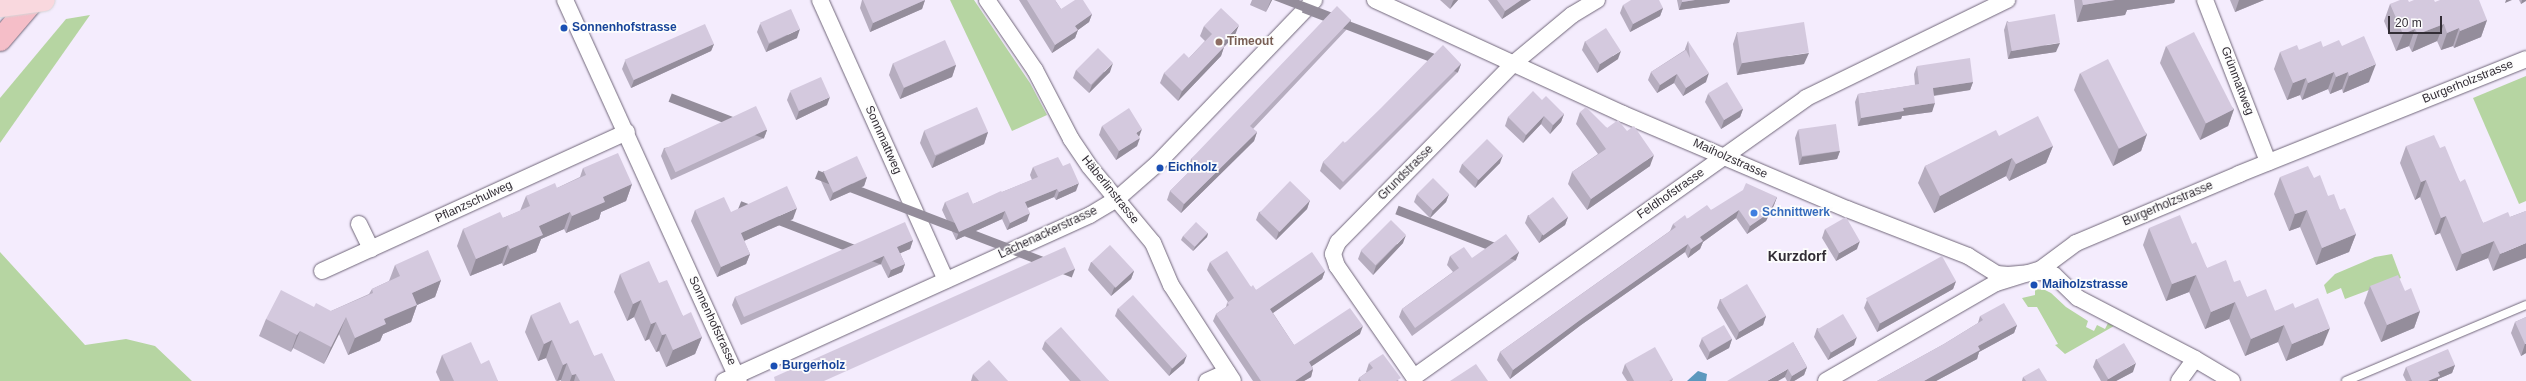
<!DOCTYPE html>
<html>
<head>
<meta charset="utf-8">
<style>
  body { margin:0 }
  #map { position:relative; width:2526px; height:381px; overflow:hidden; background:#f4ecfd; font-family:Helvetica,sans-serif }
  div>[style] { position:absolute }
  .green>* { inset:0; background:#b6d5a2 }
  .water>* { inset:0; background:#5c98be }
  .roads { filter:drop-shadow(0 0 1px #706679) drop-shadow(0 0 1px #706679) }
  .service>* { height:8px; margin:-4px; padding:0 4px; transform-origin:4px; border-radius:4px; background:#fff }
  .minor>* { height:16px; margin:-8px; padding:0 8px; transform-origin:8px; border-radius:8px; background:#fff }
  .motorway>* { height:22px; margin:-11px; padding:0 11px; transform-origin:11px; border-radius:11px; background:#f5bec8 }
  .bridges { filter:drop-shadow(0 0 1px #d6d5d7) drop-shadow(0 0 1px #d6d5d7) }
  .primary-bridge>* { height:22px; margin:-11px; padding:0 11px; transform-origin:11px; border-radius:11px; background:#f9d8de }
  .wall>* { inset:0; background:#b6adbf }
  .shaded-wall>* { inset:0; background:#948d9b; transform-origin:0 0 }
  .building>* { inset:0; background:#d4c9de; transform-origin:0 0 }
  .dots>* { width:11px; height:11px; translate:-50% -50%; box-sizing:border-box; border:2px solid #fdfdfd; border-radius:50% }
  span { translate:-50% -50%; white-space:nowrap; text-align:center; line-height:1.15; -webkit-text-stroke:3.5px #fdfdfd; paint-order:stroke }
  .transit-label { font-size:12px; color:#164399; font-weight:700 }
  .left { translate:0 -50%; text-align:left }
  .education-label { font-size:12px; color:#785e54; font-weight:700 }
  .street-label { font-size:12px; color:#322d35 }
  .shop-label { font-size:12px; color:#366cbe; font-weight:700 }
  .quarter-label { font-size:14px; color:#322d35; font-weight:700 }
  .scale { position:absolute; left:2388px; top:16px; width:54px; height:18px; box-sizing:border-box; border:2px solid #322d35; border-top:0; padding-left:5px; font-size:12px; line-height:14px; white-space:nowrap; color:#322d35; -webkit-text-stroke:3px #fdfdfd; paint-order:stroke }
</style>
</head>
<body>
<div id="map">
  <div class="green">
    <i style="clip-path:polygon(950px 0,974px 0,1030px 83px,1047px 115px,1012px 131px)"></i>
    <i style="clip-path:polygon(90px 15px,0 143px,0 98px,66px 19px)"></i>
    <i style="clip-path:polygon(2526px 76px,2526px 201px,2519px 204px,2473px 98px)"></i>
    <i style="clip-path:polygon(0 252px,85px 345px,126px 339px,155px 346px,192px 381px,0 381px)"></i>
    <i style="clip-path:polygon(2392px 254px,2401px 278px,2345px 299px,2341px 288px,2327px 294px,2324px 285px,2335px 274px,2375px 257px)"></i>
    <i style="clip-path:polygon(2035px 289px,2045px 290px,2051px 293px,2066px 307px,2088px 321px,2086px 327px,2094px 331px,2097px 325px,2105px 329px,2108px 323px,2114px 326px,2065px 354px,2055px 345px,2058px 344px,2037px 307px,2028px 307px,2022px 298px,2035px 295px)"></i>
  </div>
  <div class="water">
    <i style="clip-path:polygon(1698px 371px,1707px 374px,1706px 381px,1687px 381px)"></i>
  </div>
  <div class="roads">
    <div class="service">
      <i style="left:2346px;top:381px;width:195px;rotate:-22.9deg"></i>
    </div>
    <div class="minor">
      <i style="left:565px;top:0;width:419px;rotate:65.5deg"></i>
      <i style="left:820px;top:0;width:307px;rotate:65.8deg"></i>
      <i style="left:987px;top:0;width:85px;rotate:55.6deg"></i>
      <i style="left:1035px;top:70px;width:78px;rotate:62.4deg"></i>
      <i style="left:1071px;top:139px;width:32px;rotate:56deg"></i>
      <i style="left:1089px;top:166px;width:100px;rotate:50.3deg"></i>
      <i style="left:1153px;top:243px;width:46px;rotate:66.8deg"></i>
      <i style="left:1171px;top:285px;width:114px;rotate:57.1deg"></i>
      <i style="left:1375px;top:0;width:273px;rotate:24.7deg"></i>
      <i style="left:1623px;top:114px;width:243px;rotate:23deg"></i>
      <i style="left:1847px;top:209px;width:130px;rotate:21.2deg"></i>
      <i style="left:1968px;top:256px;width:34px;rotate:32deg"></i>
      <i style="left:1997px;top:274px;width:11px;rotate:5deg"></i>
      <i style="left:2008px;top:275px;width:37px;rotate:-5deg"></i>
      <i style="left:2045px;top:272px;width:9px;rotate:18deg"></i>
      <i style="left:2054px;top:275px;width:33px;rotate:44deg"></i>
      <i style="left:2078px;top:298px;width:132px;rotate:27.5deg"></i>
      <i style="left:2195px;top:359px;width:43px;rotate:30.7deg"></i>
      <i style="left:1597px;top:0;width:29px;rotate:149deg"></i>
      <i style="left:1572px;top:15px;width:75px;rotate:140.4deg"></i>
      <i style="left:1514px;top:63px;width:251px;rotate:134.5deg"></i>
      <i style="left:1338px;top:242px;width:13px;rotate:113deg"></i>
      <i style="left:1333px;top:254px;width:13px;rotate:72deg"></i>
      <i style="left:1337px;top:266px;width:135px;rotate:55.3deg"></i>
      <i style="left:1414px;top:377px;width:481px;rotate:-35.4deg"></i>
      <i style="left:1806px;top:98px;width:224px;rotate:-26deg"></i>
      <i style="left:2205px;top:0;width:174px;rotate:68.7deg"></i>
      <i style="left:359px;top:224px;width:28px;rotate:64deg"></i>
      <i style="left:322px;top:271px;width:335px;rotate:-24.5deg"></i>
      <i style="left:724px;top:381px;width:402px;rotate:-24.4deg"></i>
      <i style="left:1090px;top:215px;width:31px;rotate:-31deg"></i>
      <i style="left:1117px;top:199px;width:53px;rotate:-41.2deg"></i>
      <i style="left:1157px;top:164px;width:227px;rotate:-46.2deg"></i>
      <i style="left:1207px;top:381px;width:22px;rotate:-24deg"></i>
      <i style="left:1826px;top:381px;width:196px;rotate:-30deg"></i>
      <i style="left:1996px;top:283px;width:47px;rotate:-17.3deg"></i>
      <i style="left:2041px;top:269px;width:44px;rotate:-36.6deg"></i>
      <i style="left:2076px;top:243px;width:177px;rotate:-22.9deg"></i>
      <i style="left:2239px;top:174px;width:309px;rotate:-21.8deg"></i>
      <i style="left:2179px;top:381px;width:27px;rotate:-54deg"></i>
    </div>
    <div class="motorway">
      <i style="left:0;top:40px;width:52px;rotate:-49.6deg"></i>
    </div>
  </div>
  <div class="bridges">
    <div class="primary-bridge">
      <i style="left:0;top:6px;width:44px;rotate:-7.8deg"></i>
    </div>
  </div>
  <div class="wall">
    <i style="clip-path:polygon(862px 0,925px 0,922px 9px,870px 32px,860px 8px)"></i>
    <i style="clip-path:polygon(1019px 0,1055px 0,1061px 9px,1092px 14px,1089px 22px,1078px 30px,1075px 38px,1052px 53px)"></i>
    <i style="clip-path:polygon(1251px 0,1272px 0,1266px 12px,1250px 5px,1252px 0)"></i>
    <i style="clip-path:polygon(1440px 0,1458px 0,1450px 9px)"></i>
    <i style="clip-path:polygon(1488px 0,1531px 0,1502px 19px)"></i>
    <i style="clip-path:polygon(1677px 0,1730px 0,1729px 3px,1679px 10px)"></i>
    <i style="clip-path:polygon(2074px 0,2175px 0,2174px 3px,2127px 10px,2125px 15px,2077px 22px)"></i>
    <i style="clip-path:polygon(2230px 0,2264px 0,2235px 12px)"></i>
    <i style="clip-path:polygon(2519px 0,2526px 0,2521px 4px)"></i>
    <i style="clip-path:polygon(2409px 2px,2435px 2px,2487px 20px,2481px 37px,2454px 48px,2453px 46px,2441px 50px,2437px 41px,2412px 52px,2409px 46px,2396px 51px,2384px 21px,2390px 4px)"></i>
    <i style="clip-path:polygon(1623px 5px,1663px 8px,1660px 16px,1630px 32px,1620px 13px)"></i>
    <i style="clip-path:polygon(1351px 20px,1348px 28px,1253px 129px,1257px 132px,1254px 141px,1181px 213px,1167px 200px,1170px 191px,1191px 170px,1188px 167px,1191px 159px)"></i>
    <i style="clip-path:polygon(2007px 21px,2056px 52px,2008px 59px,2004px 30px)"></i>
    <i style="clip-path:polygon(760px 24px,797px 38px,766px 52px,757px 32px)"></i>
    <i style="clip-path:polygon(1204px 26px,1235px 35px,1224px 47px,1221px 56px,1178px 101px,1160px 83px,1164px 73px,1189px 58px,1205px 41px,1200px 36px)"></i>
    <i style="clip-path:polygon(1737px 32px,1804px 64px,1737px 75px,1733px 44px)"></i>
    <i style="clip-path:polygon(1585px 41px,1618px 59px,1597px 73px,1582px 50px)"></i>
    <i style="clip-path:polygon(1688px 41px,1706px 82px,1683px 96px,1674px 83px,1657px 93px,1648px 80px,1651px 72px,1685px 50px,1685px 49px)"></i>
    <i style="clip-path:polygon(714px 44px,711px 51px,631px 88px,622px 69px,625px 61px)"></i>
    <i style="clip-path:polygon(2166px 46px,2234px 109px,2228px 126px,2200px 140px,2160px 63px)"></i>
    <i style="clip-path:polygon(2342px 46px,2369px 82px,2343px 93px,2342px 89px,2330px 94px,2328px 89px,2302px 100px,2300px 95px,2287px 100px,2274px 69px,2280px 52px,2299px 50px,2323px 47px)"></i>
    <i style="clip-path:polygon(893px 63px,956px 65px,952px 77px,900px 99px,889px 75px)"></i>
    <i style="clip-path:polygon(1461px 64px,1458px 72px,1340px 190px,1320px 171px,1323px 162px,1345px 143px)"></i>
    <i style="clip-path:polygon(1917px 66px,1973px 82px,1970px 90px,1934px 96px,1932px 112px,1902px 116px,1901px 119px,1858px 126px,1855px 102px,1858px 94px,1915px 85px,1914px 74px)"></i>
    <i style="clip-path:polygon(1076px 70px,1110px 72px,1089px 93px,1073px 78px)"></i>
    <i style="clip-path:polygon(2080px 73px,2147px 134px,2141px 151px,2113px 166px,2074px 90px)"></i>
    <i style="clip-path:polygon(790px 92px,827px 105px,796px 120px,787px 100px)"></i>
    <i style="clip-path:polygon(1708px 94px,1743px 109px,1740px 117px,1721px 129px,1705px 102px)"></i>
    <i style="clip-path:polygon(1542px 100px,1564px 114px,1561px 122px,1550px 134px,1541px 124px,1523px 143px,1505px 126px,1508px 117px)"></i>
    <i style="clip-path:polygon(1580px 112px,1607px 128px,1650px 166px,1587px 210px,1568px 184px,1572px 172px,1598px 154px,1576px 124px)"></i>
    <i style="clip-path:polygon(1102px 126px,1139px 137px,1137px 146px,1116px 160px,1099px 135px)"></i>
    <i style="clip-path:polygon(767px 130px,764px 138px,671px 180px,661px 156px,664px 148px)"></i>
    <i style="clip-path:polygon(1798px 130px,1840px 151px,1837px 159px,1799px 165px,1795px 138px)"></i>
    <i style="clip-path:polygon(924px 131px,988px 132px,984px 144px,932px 168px,920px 143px)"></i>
    <i style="clip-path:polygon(1999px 136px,2053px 146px,2046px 163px,2009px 181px,2006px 176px,1934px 213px,1918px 183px,1925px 166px)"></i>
    <i style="clip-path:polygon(2406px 146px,2440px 148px,2460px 182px,2483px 223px,2510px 217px,2526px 211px,2493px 271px,2488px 258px,2456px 271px,2440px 233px,2435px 235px,2420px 197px,2415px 200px,2400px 163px)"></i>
    <i style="clip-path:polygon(1500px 163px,1475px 188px,1459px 172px,1462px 164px)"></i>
    <i style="clip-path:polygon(1033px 167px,1076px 191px,1056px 200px,1054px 197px,1028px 208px,1027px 221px,1007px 230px,1002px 219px,956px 240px,942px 210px,945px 202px,973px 204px,1002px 192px,1032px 180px,1030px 175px)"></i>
    <i style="clip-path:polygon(583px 168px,632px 184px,626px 201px,601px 212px,599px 219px,566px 233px,564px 229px,541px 239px,536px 252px,503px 266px,502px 263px,470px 276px,457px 246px,463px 229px,503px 218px,520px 211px,526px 196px,557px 188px,580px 177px)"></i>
    <i style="clip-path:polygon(823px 171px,867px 177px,864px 186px,830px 201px,820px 179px)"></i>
    <i style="clip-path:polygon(2280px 177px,2328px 196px,2340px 210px,2356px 234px,2349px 252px,2316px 265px,2300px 227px,2289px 231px,2274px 194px)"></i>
    <i style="clip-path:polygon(1417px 194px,1449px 194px,1446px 202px,1430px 218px,1414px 202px)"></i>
    <i style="clip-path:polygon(1777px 197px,1774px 205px,1766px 221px,1747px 234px,1736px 218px,1703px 242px,1700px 249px,1688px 258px,1685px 252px,1581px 325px,1510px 379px,1497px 360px,1500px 352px,1670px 231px,1673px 224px,1711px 210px)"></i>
    <i style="clip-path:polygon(1310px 200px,1307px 209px,1276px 240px,1256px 220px,1259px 212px)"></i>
    <i style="clip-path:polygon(695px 210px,731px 212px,793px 219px,744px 241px,750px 254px,746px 264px,717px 277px,691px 221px)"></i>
    <i style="clip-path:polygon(1528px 215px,1568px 217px,1565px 225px,1539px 243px,1525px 223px)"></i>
    <i style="clip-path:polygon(2149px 228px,2192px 244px,2207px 268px,2234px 282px,2247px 297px,2275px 311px,2295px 308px,2323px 345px,2286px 361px,2278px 342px,2245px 356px,2229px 319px,2205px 329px,2189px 292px,2166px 301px,2143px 245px)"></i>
    <i style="clip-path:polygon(1825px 229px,1857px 249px,1836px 261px,1822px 238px)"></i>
    <i style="clip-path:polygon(1208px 233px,1207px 237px,1193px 251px,1181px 240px,1183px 236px)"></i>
    <i style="clip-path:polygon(913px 240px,910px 249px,900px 253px,905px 264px,902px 272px,888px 278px,881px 264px,741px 325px,732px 305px,735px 297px)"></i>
    <i style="clip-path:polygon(1403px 243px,1373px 275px,1358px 259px,1361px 251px)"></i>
    <i style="clip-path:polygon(1519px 252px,1516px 260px,1412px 336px,1399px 317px,1402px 309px,1453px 272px,1447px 265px,1450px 256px,1472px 258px)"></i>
    <i style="clip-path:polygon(1091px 262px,1134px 271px,1131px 279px,1111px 296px,1088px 270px)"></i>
    <i style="clip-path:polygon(1210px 262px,1256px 290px,1325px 271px,1322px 279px,1273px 313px,1294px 345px,1360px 334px,1312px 366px,1313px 369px,1311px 377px,1304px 381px,1253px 381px,1213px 321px,1216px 314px,1226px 307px,1227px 303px,1228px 302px,1207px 270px)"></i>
    <i style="clip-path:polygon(395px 265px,441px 280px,435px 297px,417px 305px,411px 322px,383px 334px,380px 341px,348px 355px,339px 334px,324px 364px,293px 348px,291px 352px,259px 336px,266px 319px,331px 311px,369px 294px,372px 289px,389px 281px)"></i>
    <i style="clip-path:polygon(620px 274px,659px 283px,683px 316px,702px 337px,695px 354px,666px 367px,659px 351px,656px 352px,649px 339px,645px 341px,634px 317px,627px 321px,614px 292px)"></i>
    <i style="clip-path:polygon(1956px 281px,1953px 289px,1877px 332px,1864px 308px,1867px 300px)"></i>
    <i style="clip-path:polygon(2370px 286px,2405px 291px,2420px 311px,2414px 328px,2381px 342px,2364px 303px)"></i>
    <i style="clip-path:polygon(1720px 299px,1766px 316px,1763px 325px,1736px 340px,1717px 308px)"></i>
    <i style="clip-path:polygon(1118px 308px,1184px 363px,1169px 376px,1115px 316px)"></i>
    <i style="clip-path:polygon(531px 315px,570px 324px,594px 356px,615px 381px,561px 381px,561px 380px,556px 381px,546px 358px,538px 361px,525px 332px)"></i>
    <i style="clip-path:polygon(1980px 316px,2017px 325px,2014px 333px,1979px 352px,1977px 359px,1936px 381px,1877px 381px,1944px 344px,1978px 323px)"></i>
    <i style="clip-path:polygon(2526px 317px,2526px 353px,2521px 356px,2511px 333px,2515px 322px)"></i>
    <i style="clip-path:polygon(1817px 328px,1854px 345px,1828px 360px,1814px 337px)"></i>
    <i style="clip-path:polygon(1702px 338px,1732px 339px,1729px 348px,1707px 360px,1699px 346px)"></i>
    <i style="clip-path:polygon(1045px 341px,1109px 381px,1070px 381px,1042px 349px)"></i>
    <i style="clip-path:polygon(1793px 342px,1807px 367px,1804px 375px,1794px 381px,1787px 381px,1785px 377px)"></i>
    <i style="clip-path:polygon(442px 355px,481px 364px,498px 381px,440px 381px,436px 372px)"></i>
    <i style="clip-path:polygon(2096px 359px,2133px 372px,2116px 381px,2101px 381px,2093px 367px)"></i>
    <i style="clip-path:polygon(1369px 363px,1399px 381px,1358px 381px,1359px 378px,1367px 372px,1366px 372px)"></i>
    <i style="clip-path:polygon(1625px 364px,1673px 379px,1672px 381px,1627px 381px,1622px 373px)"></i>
    <i style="clip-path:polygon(2455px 365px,2452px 373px,2438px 379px,2438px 381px,2406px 381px,2403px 375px,2406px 367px)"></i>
    <i style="clip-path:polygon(973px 374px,1008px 381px,971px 381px)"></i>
    <i style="clip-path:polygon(2023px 377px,2047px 381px,2022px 381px)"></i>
  </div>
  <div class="shaded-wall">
    <i style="clip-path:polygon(925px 0,922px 9px,870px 32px,873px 23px)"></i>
    <i style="clip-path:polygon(1271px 0,1272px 0,1266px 12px)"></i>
    <i style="clip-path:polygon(1454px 0,1458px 0,1450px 9px,1453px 1px)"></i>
    <i style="clip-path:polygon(1521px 0,1531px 0,1502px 19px,1505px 11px)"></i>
    <i style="clip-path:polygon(1695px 0,1730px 0,1729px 3px,1679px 10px,1682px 2px)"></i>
    <i style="clip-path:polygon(2115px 0,2175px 0,2174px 3px,2127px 10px,2125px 15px,2077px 22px,2083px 5px)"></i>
    <i style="clip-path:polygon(2239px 0,2264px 0,2235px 12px)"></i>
    <i style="clip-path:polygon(2506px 0,2512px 0,2505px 3px)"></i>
    <i style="clip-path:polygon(2522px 0,2526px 0,2526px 1px,2521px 4px)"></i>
    <i style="clip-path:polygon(1663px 8px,1660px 16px,1630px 32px,1633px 24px)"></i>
    <i style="clip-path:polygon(1092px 14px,1089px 22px,1078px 30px,1075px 38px,1052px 53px,1055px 45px,1075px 26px)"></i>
    <i style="left:1351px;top:20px;width:9px;height:146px;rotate:111deg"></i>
    <i style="clip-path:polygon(2487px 20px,2481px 37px,2454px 48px,2460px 31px)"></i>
    <i style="clip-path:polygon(2444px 24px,2437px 41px,2412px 52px,2418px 34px)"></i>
    <i style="clip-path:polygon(1239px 25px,1235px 35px,1224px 47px,1221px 56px,1178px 101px,1182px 91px,1222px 43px)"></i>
    <i style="clip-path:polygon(2459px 28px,2453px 46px,2441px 50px,2447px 33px)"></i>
    <i style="clip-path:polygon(800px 29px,797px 38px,766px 52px,769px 44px)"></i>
    <i style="clip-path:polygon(2415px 29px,2409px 46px,2396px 51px,2403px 34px)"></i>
    <i style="clip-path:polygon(2060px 43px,2056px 52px,2008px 59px,2011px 51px)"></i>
    <i style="clip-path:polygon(714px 44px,711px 51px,631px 88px,634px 80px)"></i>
    <i style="clip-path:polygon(1621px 51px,1618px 59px,1597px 73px,1600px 64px)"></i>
    <i style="clip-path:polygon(1809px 53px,1804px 64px,1737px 75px,1742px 63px)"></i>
    <i style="clip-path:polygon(1113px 63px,1110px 72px,1089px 93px,1092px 85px)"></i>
    <i style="left:1461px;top:64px;width:9px;height:167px;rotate:111deg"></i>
    <i style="clip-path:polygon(2376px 64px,2369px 82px,2343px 93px,2349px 76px)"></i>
    <i style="clip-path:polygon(956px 65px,952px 77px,900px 99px,904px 88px)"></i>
    <i style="clip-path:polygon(2334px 72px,2328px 89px,2302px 100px,2308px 83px)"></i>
    <i style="clip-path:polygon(2348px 72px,2342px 89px,2330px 94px,2336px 77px)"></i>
    <i style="clip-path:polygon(1709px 73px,1706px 82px,1683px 96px,1686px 88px)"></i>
    <i style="clip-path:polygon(1677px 74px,1674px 83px,1657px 93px,1660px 85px)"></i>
    <i style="clip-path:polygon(2306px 78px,2300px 95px,2287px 100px,2293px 83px)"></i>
    <i style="clip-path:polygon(1973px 82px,1970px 90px,1930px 96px,1933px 88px)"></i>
    <i style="clip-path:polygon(830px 97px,827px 105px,796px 120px,799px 111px)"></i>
    <i style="clip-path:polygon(1935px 103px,1932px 112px,1902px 116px,1901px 119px,1858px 126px,1861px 118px,1903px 108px)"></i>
    <i style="clip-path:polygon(1743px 109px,1740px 117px,1721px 129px,1724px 120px)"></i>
    <i style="clip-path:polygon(2234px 109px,2228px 126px,2200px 140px,2206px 123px)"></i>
    <i style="clip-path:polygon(1564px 114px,1561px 122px,1550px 134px,1553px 125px)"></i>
    <i style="clip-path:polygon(1544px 116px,1541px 124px,1523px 143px,1526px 135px)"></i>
    <i style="clip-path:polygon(1142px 129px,1139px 137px,1136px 133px)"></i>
    <i style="left:767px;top:130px;width:9px;height:102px;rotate:111deg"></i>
    <i style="clip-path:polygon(988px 132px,984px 144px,932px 168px,936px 156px)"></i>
    <i style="clip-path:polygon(1257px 132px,1254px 141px,1181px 213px,1184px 204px)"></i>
    <i style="clip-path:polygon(2147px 134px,2141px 151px,2113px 166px,2119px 148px)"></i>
    <i style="clip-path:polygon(1140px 138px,1137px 146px,1116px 160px,1119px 151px)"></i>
    <i style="clip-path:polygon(2053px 146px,2046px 163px,2009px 181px,2016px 164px)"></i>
    <i style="clip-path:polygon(1840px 151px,1837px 159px,1799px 165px,1802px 157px)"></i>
    <i style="clip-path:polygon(1503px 155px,1500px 163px,1475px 188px,1478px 180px)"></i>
    <i style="clip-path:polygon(1654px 155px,1650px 166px,1587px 210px,1591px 199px)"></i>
    <i style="clip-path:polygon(2012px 158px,2006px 176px,1934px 213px,1940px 196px)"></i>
    <i style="clip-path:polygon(867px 177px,864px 186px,830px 201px,833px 193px)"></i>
    <i style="clip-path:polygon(2426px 180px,2420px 197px,2415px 200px,2421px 182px)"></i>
    <i style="clip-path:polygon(1079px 183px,1076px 191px,1056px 200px,1059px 192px)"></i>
    <i style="clip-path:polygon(632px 184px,626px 201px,601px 212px,599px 219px,566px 233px,572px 216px,603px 197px)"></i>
    <i style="clip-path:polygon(1057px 189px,1054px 197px,1022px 210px,1025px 202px)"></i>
    <i style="clip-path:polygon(1449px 194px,1446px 202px,1430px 218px,1433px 210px)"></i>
    <i style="clip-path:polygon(1777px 197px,1774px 205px,1766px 221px,1747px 234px,1750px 226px)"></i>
    <i style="clip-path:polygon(1310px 200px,1307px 209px,1276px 240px,1279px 231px)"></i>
    <i style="clip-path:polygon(797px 208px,793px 219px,737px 244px,741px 233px)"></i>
    <i style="clip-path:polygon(1739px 210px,1736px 218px,1703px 242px,1700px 249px,1688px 258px,1691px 249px,1700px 237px)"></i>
    <i style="clip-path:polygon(2307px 210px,2300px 227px,2289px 231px,2295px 214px)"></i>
    <i style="clip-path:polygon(1005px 211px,1002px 219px,956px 240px,959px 232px)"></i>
    <i style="clip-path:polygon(570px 212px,564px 229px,541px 239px,536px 252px,503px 266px,510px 249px,539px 226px)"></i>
    <i style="clip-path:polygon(1030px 213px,1027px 221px,1007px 230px,1010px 223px)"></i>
    <i style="clip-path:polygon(2446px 216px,2440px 233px,2435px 235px,2441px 218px)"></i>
    <i style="clip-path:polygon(1568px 217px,1565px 225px,1539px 243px,1542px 235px)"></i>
    <i style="clip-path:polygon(1208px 233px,1207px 237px,1193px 251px,1195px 247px)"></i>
    <i style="clip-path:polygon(2356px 234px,2349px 252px,2316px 265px,2322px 248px)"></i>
    <i style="clip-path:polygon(1406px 235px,1403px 243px,1373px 275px,1376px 266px)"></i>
    <i style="clip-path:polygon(913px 240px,910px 249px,894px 256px,897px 247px)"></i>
    <i style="clip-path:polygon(1860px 241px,1857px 249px,1836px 261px,1839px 253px)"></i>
    <i style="clip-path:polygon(2494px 241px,2488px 258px,2456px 271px,2462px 254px)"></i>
    <i style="clip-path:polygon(2526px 243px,2526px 258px,2493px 271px,2500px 254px)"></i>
    <i style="clip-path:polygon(1688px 244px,1685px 252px,1581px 325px,1510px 379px,1513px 370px,1584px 317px)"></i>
    <i style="clip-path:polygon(508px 245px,502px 263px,470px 276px,476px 259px)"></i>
    <i style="left:1519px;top:252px;width:9px;height:129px;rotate:111deg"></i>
    <i style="clip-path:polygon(750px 254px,746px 264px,717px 277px,721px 267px)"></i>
    <i style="left:884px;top:256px;width:9px;height:153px;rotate:111deg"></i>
    <i style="clip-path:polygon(905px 264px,902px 272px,888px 278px,891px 270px)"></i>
    <i style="left:1075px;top:269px;width:9px;height:275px;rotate:111deg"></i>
    <i style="clip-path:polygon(1134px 271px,1131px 279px,1111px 296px,1114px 288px)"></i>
    <i style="clip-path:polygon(1325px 271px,1322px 279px,1267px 317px,1270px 309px)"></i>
    <i style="clip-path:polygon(2196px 275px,2189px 292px,2166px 301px,2172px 284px)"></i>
    <i style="clip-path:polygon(441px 280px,435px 297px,417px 305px,411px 322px,383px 334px,380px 341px,348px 355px,355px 338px,384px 319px,412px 293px)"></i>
    <i style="clip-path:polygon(1956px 281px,1953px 289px,1877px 332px,1880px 323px)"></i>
    <i style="clip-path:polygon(641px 300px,634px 317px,627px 321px,633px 304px)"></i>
    <i style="clip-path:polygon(2235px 302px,2229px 319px,2205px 329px,2211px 312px)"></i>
    <i style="clip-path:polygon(2420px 311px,2414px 328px,2381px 342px,2387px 325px)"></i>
    <i style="clip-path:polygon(1766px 316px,1763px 325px,1736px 340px,1739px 332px)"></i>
    <i style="clip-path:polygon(346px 317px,339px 334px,324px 364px,331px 347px)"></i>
    <i style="clip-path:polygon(656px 322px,649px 339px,645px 341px,651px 324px)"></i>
    <i style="clip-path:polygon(2017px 325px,2014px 333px,1979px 352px,1977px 359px,1936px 381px,1924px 381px,1978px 346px)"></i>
    <i style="clip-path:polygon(2284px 325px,2278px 342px,2245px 356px,2251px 339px)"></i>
    <i style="clip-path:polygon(1363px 326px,1360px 334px,1306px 370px,1309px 362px)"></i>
    <i style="clip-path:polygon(2330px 328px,2323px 345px,2286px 361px,2292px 344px)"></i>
    <i style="clip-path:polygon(300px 331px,293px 348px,291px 352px,297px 335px)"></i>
    <i style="clip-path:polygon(666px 334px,659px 351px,656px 352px,662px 335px)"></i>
    <i style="clip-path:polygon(702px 337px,695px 354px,666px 367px,673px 350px)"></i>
    <i style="clip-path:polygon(1857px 337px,1854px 345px,1828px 360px,1831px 352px)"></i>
    <i style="clip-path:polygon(1732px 339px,1729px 348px,1707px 360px,1710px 352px)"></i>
    <i style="clip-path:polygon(552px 340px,546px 358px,538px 361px,544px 344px)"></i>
    <i style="clip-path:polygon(2525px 344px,2526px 344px,2526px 353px,2521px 356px)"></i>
    <i style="clip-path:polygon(1187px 355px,1184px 363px,1169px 376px,1172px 368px)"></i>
    <i style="clip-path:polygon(567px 363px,561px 380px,557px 381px,563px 365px)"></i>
    <i style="clip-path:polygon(2136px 363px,2133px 372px,2116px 381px,2107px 381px,2108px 379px)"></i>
    <i style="clip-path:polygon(2455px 365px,2452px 373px,2438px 379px,2438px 381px,2428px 381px,2438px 372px)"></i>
    <i style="clip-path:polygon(1807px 367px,1804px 375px,1794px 381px,1790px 381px,1792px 376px)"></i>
    <i style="clip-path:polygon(1313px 369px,1311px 377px,1304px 381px,1295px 381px)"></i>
    <i style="clip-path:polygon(1788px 369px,1785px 377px,1778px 381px,1767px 381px)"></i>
    <i style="clip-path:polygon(576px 374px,574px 381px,570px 381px,572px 375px)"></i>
  </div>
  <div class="building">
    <i style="clip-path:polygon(863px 0,925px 0,873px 23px)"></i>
    <i style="clip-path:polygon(1027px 0,1055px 0,1061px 9px,1075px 0,1083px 0,1092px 14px,1075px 26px,1078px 30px,1055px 45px)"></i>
    <i style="clip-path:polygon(1497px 0,1521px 0,1505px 11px)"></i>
    <i style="clip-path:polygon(1631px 0,1659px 0,1663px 8px,1633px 24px,1623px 5px)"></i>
    <i style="clip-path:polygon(1682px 0,1695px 0,1682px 2px)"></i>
    <i style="clip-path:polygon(2082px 0,2115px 0,2083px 5px)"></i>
    <i style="clip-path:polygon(2400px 0,2408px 0,2409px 2px,2414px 0,2434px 0,2435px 2px,2440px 0,2479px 0,2487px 20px,2460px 31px,2459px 28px,2447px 33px,2444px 24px,2418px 34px,2415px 29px,2403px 34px,2390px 4px)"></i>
    <i style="clip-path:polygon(1337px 6px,1351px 20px,1250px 126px,1257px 132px,1184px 204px,1170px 191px,1197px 164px,1191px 159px)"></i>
    <i style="clip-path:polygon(1221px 8px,1239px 25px,1222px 43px,1225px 46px,1182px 91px,1164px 73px,1184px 53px,1189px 58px,1212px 34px,1204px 26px)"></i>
    <i style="left:791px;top:9px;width:22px;height:34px;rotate:66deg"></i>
    <i style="left:2055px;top:14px;width:29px;height:49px;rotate:80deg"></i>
    <i style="left:1804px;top:22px;width:31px;height:68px;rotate:81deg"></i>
    <i style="left:705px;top:24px;width:22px;height:88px;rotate:66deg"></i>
    <i style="left:1606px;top:28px;width:27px;height:25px;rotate:57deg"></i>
    <i style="left:2194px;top:32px;width:87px;height:31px;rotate:63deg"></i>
    <i style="clip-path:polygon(2364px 36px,2376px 64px,2349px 76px,2348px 72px,2336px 77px,2334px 72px,2308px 83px,2306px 78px,2293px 83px,2280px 52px,2297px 45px,2299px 50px,2321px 41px,2323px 47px,2339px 40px,2342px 46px)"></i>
    <i style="left:945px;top:40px;width:27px;height:57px;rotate:66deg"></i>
    <i style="clip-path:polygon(1688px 41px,1709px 73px,1686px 88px,1677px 74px,1660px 85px,1651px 72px,1686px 50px,1690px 58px)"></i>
    <i style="clip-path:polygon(1443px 45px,1461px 64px,1343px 182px,1323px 162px,1343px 141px,1345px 143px,1381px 108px)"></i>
    <i style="left:1098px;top:48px;width:21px;height:31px;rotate:45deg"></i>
    <i style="clip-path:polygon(1970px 58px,1973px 82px,1933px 88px,1935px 103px,1903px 108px,1904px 111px,1861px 118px,1858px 94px,1919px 84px,1917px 66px)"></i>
    <i style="left:2108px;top:59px;width:85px;height:31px;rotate:63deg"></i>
    <i style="left:821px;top:77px;width:22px;height:34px;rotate:66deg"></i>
    <i style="left:1727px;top:82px;width:31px;height:22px;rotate:59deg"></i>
    <i style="clip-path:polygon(1533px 91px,1542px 100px,1546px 96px,1564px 114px,1553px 125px,1544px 116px,1526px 135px,1508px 117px)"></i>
    <i style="left:756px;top:106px;width:26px;height:101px;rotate:65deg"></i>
    <i style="left:977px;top:107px;width:27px;height:58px;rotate:66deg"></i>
    <i style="clip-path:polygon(1586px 107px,1607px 128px,1618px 120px,1627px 131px,1634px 126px,1654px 155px,1591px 199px,1572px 172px,1606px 149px,1580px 112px)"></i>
    <i style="clip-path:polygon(1129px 108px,1142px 129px,1136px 133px,1140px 138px,1119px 151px,1102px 126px)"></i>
    <i style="clip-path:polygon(2038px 116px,2053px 146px,2016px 164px,2012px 158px,1940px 196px,1925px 166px,1996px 130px,1999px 136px)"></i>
    <i style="left:1836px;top:124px;width:27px;height:38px;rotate:82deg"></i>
    <i style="clip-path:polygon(2434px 135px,2440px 148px,2445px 146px,2460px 182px,2465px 179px,2483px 223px,2508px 212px,2510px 217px,2526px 211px,2526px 243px,2500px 254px,2494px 241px,2462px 254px,2446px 216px,2441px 218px,2426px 180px,2421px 182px,2406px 146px)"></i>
    <i style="left:1487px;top:139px;width:23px;height:35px;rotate:45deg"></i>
    <i style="clip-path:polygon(618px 153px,632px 184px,603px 197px,605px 202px,572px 216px,570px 212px,539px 226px,543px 235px,510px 249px,508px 245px,476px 259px,463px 229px,500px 212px,503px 218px,530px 206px,526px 196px,555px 183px,557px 188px,586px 175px,583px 168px)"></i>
    <i style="left:857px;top:156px;width:23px;height:37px;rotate:65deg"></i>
    <i style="clip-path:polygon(1058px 157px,1063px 166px,1070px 163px,1079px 183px,1059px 192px,1057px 189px,1025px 202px,1030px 213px,1010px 223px,1005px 211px,959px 232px,945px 202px,968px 192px,973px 204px,1001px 191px,1002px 192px,1038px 177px,1033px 167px)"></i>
    <i style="clip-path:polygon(2308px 166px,2314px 178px,2320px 175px,2328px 196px,2334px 194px,2340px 210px,2345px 208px,2356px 234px,2322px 248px,2307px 210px,2295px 214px,2280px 177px)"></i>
    <i style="left:1433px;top:178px;width:23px;height:23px;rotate:45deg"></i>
    <i style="left:1290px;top:181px;width:28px;height:44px;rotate:44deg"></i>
    <i style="clip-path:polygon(1746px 183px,1777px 197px,1769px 213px,1750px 226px,1739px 210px,1700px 237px,1703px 241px,1691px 249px,1688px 244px,1584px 317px,1513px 370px,1500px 352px,1676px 227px,1673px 224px,1685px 215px,1687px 219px,1707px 205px,1711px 210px,1743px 190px)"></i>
    <i style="clip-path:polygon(787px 186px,797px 208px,741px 233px,750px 254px,721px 267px,695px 210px,724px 197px,731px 212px)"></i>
    <i style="left:1553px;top:197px;width:25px;height:31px;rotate:53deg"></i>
    <i style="clip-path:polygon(2180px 215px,2192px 244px,2196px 242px,2207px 268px,2226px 260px,2234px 282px,2240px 280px,2247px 297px,2266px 289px,2275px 311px,2293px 303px,2295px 308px,2318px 298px,2330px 328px,2292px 344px,2284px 325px,2251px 339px,2235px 302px,2211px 312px,2196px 275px,2172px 284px,2149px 228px)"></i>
    <i style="left:1846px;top:217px;width:28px;height:24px;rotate:60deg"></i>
    <i style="left:1391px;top:220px;width:21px;height:43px;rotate:45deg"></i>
    <i style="clip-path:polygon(905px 222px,913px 240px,897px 247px,905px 264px,891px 270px,884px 256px,744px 317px,735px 297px)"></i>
    <i style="left:1196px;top:222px;width:16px;height:19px;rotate:43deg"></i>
    <i style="clip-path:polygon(1506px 234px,1519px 252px,1415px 328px,1402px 309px,1459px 268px,1450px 256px,1464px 247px,1472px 258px)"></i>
    <i style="left:1110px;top:245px;width:35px;height:25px;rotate:47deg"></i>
    <i style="clip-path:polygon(1065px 247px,1075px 269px,824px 381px,775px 381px,774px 377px)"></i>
    <i style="clip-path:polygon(428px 250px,441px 280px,412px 293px,417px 305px,384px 319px,386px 324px,355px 338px,346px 317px,331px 347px,300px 331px,297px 335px,266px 319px,281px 290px,314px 307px,316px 303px,331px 311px,373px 293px,372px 289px,400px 276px,395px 265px)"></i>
    <i style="clip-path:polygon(1227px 251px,1251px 287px,1253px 285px,1256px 290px,1312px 252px,1325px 271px,1270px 309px,1294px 345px,1350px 308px,1363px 326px,1309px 362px,1313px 369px,1295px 381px,1261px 381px,1216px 314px,1229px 305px,1227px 303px,1234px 298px,1210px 262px)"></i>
    <i style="left:1942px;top:256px;width:29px;height:87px;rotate:61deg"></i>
    <i style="clip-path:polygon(649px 261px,659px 283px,667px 280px,683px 316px,691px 312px,702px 337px,673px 350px,666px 334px,662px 335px,656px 322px,651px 324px,641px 300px,633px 304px,620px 274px)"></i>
    <i style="clip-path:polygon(2398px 275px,2405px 291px,2411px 288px,2420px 311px,2387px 325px,2370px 286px)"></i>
    <i style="left:1747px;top:284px;width:37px;height:31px;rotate:59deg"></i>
    <i style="left:1133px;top:295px;width:81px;height:20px;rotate:48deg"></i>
    <i style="clip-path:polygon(560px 302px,570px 324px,578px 320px,594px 356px,602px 353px,615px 381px,580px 381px,576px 374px,572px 375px,567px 363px,563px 365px,552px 340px,544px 344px,531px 315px)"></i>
    <i style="clip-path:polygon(2004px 303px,2017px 325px,1978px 346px,1980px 350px,1924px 381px,1877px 381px,1944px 344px,1983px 320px,1980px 316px)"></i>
    <i style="left:1843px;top:314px;width:27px;height:30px;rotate:59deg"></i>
    <i style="clip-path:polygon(2526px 317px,2526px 344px,2525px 344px,2515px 322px)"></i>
    <i style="left:1724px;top:325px;width:16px;height:26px;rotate:60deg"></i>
    <i style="clip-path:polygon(1061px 327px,1109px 381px,1081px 381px,1045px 341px)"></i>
    <i style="clip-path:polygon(471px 342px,481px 364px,489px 360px,498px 381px,454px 381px,442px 355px)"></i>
    <i style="clip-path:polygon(1793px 342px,1807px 367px,1792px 376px,1788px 369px,1767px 381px,1727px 381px)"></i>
    <i style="left:2124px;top:343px;width:23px;height:32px;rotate:59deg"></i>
    <i style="clip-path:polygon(1655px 347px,1673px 379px,1669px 381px,1634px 381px,1625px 364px)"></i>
    <i style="clip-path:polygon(2448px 349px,2455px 365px,2438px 372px,2440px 376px,2428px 381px,2412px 381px,2406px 367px)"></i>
    <i style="clip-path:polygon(1383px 354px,1401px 378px,1396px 381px,1361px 381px,1359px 378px,1373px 368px,1369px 363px)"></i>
    <i style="clip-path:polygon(989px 360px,1008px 381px,979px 381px,973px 374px)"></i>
    <i style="clip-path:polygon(1476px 364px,1488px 381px,1450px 381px)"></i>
    <i style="clip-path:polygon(2039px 368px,2047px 381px,2026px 381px,2023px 377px)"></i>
  </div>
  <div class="dots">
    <i style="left:564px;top:28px;background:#1a4fb4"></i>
    <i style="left:1219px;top:42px;background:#8d6e63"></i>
    <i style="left:1160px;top:168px;background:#1a4fb4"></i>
    <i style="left:1754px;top:213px;background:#3f7fe0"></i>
    <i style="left:2034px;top:285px;background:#1a4fb4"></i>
    <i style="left:774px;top:366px;background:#1a4fb4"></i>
  </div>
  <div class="transit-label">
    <span class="left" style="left:572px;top:28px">Sonnenhofstrasse</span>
    <span class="left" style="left:1168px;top:168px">Eichholz</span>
    <span class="left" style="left:2042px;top:285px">Maiholzstrasse</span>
    <span class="left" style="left:782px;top:366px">Burgerholz</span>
  </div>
  <div class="education-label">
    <span class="left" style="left:1227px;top:42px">Timeout</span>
  </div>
  <div class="street-label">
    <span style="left:2237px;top:81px;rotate:69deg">Grünmattweg</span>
    <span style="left:2468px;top:82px;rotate:-22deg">Burgerholzstrasse</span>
    <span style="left:883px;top:140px;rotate:66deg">Sonnmattweg</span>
    <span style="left:1730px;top:159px;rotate:24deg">Maiholzstrasse</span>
    <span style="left:1406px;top:173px;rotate:-45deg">Grundstrasse</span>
    <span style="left:1110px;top:190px;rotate:51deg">Häberlinstrasse</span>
    <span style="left:1671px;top:194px;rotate:-35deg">Feldhofstrasse</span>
    <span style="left:474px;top:202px;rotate:-25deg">Pflanzschulweg</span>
    <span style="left:2168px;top:204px;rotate:-23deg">Burgerholzstrasse</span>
    <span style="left:1048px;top:233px;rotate:-25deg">Lachenackerstrasse</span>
    <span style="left:712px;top:321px;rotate:65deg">Sonnenhofstrasse</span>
  </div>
  <div class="shop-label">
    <span class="left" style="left:1762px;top:213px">Schnittwerk</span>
  </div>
  <div class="quarter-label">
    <span style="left:1797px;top:256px">Kurzdorf</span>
  </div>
  <div class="scale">20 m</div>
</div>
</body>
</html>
